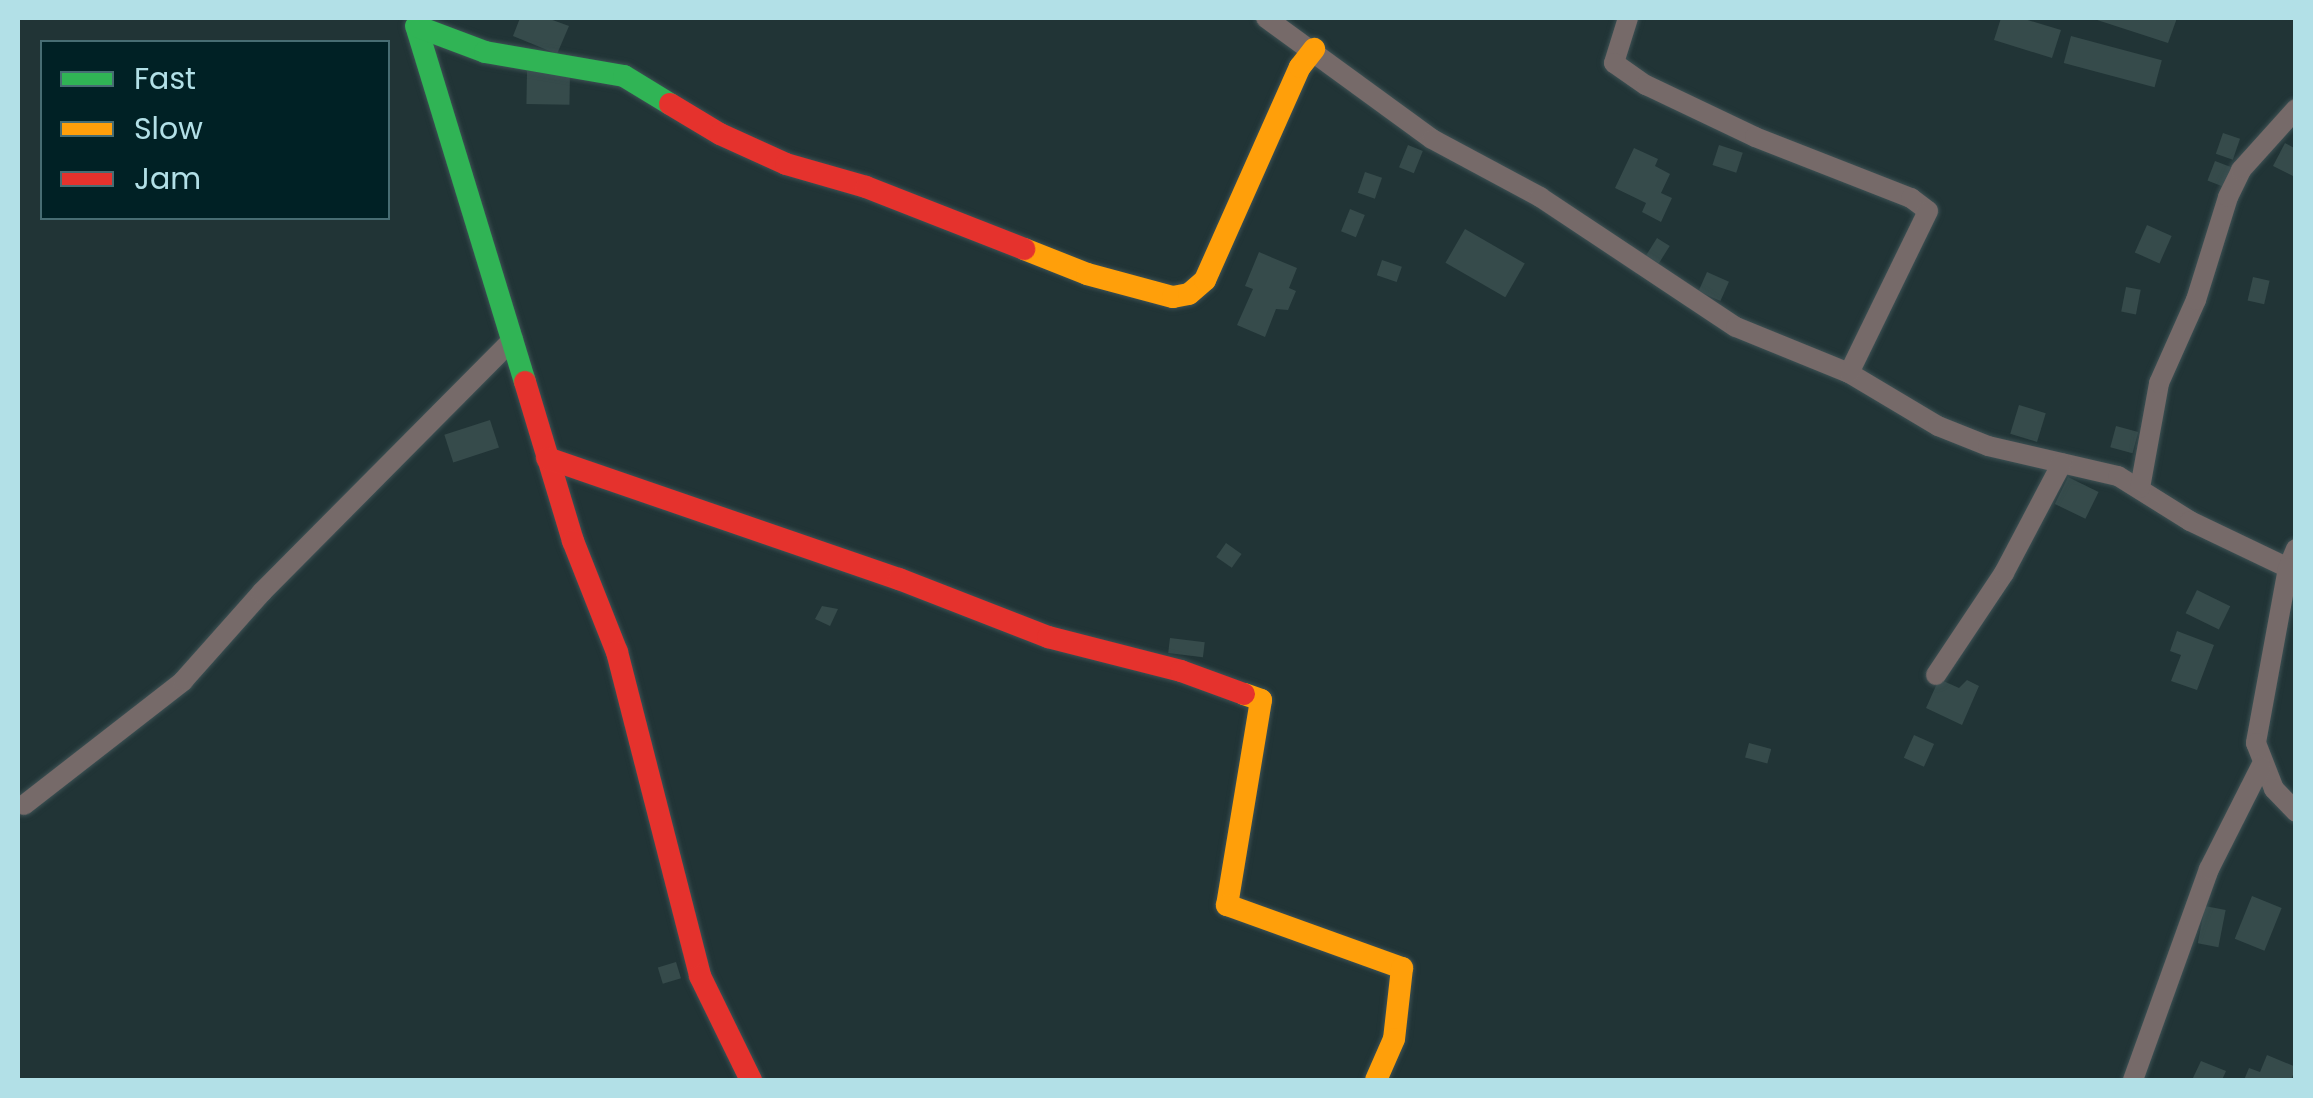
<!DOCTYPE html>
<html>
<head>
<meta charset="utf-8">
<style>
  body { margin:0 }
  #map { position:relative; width:2313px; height:1098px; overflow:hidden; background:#213436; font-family:Poppins,sans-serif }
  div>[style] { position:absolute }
  .building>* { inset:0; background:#364b4b; transform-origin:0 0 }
  .roads { filter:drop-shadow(0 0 2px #3d5154) drop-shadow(0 0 2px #3d5154) }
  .street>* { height:20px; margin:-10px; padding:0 10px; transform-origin:10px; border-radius:10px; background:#766a69 }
  .fast>* { height:22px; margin:-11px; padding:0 11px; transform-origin:11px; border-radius:11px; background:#30b455 }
  .slow>* { height:22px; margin:-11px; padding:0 11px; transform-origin:11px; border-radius:11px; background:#ff9f0a }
  .jam>* { height:22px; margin:-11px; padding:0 11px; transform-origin:11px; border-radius:11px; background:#e5322d }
  span { translate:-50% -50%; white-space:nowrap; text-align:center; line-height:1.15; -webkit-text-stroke:8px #002125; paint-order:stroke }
  .frame { position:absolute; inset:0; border:20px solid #b2e0e7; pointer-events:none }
  .legend { position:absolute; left:40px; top:40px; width:350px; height:180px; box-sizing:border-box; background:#002125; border:2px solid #476d73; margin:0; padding:12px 18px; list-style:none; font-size:30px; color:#b2e0e7 }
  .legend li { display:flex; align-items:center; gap:20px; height:50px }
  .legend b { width:50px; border:2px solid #476d73 }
</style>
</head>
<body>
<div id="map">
  <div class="building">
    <i style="clip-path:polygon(520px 18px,547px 18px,569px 26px,557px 54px,513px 36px)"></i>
    <i style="clip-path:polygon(2001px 18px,2021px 18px,2061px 30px,2052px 58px,1994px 40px)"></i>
    <i style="clip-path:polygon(2091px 18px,2177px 18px,2168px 43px)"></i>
    <i style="left:2071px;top:36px;width:94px;height:28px;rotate:15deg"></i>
    <i style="left:527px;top:71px;width:43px;height:33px;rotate:1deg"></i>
    <i style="left:2223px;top:133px;width:18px;height:22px;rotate:19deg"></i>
    <i style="clip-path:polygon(2285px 143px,2296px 149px,2293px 176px,2273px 166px)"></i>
    <i style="left:1408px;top:145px;width:16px;height:24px;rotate:22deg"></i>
    <i style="left:1719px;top:145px;width:25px;height:21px;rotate:18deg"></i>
    <i style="clip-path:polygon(1634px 148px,1658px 159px,1655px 166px,1670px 174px,1661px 193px,1672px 198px,1661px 222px,1642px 212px,1646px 203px,1615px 188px)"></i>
    <i style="left:2215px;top:161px;width:19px;height:21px;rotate:21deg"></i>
    <i style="left:1365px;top:172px;width:18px;height:22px;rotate:19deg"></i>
    <i style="left:1350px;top:209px;width:16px;height:24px;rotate:22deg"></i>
    <i style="left:2147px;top:225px;width:27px;height:30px;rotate:24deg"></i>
    <i style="left:1465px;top:229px;width:69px;height:39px;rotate:30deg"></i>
    <i style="left:1657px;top:238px;width:15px;height:21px;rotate:32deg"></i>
    <i style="clip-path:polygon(1259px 252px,1297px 268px,1289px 288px,1296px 291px,1288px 310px,1276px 309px,1265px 337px,1237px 325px,1253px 289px,1245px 286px)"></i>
    <i style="left:1382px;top:260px;width:21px;height:16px;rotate:19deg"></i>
    <i style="left:1707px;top:272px;width:24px;height:21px;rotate:24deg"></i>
    <i style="left:2253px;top:277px;width:17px;height:24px;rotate:13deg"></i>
    <i style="left:2126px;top:287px;width:15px;height:25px;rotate:11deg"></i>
    <i style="left:2019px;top:405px;width:28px;height:30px;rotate:17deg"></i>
    <i style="left:490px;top:420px;width:29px;height:48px;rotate:72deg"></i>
    <i style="left:2116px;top:426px;width:23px;height:22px;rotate:15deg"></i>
    <i style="left:2068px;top:477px;width:34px;height:30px;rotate:26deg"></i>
    <i style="left:1226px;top:543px;width:19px;height:17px;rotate:35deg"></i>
    <i style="left:2197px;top:590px;width:37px;height:26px;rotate:26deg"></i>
    <i style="clip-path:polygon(822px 606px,838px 609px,830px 626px,815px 619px)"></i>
    <i style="clip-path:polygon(2177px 631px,2214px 645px,2197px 690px,2171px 681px,2181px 655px,2170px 651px)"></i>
    <i style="left:1170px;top:638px;width:35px;height:15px;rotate:7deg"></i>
    <i style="clip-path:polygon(1939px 679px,1959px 688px,1967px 680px,1979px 686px,1962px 725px,1926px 708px)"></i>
    <i style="left:1914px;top:735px;width:22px;height:25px;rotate:24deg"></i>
    <i style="left:1749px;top:743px;width:23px;height:15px;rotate:15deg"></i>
    <i style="left:2252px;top:896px;width:32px;height:46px;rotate:22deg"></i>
    <i style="left:2205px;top:906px;width:21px;height:38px;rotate:11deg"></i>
    <i style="left:676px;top:962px;width:17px;height:19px;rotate:73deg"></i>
    <i style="clip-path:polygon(2267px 1055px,2296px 1067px,2291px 1080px,2244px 1080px,2249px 1068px,2260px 1072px)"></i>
    <i style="clip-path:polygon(2201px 1061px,2226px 1071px,2222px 1080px,2192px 1080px)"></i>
  </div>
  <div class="roads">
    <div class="street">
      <i style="left:1266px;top:18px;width:205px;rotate:36.1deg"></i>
      <i style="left:1432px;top:139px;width:123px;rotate:28.2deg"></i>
      <i style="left:1540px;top:197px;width:235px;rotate:33.6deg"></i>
      <i style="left:1736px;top:327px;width:122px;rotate:22.2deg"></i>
      <i style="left:1849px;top:373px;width:104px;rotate:30.8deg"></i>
      <i style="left:1938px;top:426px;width:54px;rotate:21.8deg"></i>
      <i style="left:1988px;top:446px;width:133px;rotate:13deg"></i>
      <i style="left:2118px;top:476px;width:85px;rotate:32deg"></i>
      <i style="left:2190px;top:521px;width:109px;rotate:25.6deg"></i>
      <i style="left:1628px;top:18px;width:47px;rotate:107.3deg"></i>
      <i style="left:1614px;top:63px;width:39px;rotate:35deg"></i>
      <i style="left:1646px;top:85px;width:121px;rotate:25.5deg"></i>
      <i style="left:1755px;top:137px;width:168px;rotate:21.4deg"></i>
      <i style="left:1911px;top:198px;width:21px;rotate:37deg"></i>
      <i style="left:1928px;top:211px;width:180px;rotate:116deg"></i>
      <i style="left:2140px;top:488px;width:107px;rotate:-79.7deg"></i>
      <i style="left:2159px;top:383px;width:91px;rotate:-66deg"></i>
      <i style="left:2196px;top:300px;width:108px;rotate:-72.7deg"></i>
      <i style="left:2228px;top:197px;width:30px;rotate:-64deg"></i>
      <i style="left:2241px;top:170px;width:82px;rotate:-48deg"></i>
      <i style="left:2296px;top:549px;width:21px;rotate:113deg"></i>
      <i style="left:2288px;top:568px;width:178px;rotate:100.4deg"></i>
      <i style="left:2256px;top:743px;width:49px;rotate:68.6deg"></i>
      <i style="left:2274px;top:789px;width:32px;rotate:46deg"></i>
      <i style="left:1936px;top:675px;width:123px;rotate:-56.3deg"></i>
      <i style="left:2004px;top:573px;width:124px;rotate:-62.2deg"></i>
      <i style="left:24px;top:805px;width:202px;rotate:-37.9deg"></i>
      <i style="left:183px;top:681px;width:119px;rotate:-48.4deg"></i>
      <i style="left:262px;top:592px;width:356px;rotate:-45.2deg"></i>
      <i style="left:2133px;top:1080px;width:224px;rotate:-70.2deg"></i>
      <i style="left:2209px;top:869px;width:115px;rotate:-63.2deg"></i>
    </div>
    <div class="fast">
      <i style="left:525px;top:382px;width:372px;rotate:-107deg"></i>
      <i style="left:416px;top:26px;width:74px;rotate:20.6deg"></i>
      <i style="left:485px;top:52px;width:141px;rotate:9.8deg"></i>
      <i style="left:624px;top:76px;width:54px;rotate:31.3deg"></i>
    </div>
    <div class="slow">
      <i style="left:1024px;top:249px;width:68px;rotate:21.6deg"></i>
      <i style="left:1087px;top:274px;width:89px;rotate:15deg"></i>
      <i style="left:1173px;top:297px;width:16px;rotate:-11deg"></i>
      <i style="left:1189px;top:294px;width:21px;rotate:-41deg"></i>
      <i style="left:1205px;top:280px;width:233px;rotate:-66deg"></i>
      <i style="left:1300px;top:67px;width:23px;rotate:-52deg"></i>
      <i style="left:1244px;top:694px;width:18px;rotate:19deg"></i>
      <i style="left:1261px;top:700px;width:208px;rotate:99.4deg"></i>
      <i style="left:1227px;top:905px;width:186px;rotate:19.8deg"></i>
      <i style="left:1402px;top:968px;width:71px;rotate:96.4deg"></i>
      <i style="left:1394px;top:1039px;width:45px;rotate:113.7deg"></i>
    </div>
    <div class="jam">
      <i style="left:670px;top:104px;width:58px;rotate:31deg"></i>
      <i style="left:720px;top:134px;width:72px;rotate:24.4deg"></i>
      <i style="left:786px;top:164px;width:83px;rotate:16deg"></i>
      <i style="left:866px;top:187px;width:170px;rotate:21.4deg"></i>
      <i style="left:525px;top:382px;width:166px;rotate:73.2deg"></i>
      <i style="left:573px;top:541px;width:119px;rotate:68.4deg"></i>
      <i style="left:617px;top:652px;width:334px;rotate:75.6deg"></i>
      <i style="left:700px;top:976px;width:116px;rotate:63.9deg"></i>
      <i style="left:547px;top:458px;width:372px;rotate:19deg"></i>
      <i style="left:899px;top:579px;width:160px;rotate:21.3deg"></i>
      <i style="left:1048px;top:637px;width:137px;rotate:14.3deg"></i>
      <i style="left:1181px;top:671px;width:67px;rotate:20.1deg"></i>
    </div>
  </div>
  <div class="frame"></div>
  <ul class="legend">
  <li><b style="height:12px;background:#30b455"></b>Fast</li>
  <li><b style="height:12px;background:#ff9f0a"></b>Slow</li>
  <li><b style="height:12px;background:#e5322d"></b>Jam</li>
  </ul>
</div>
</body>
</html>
